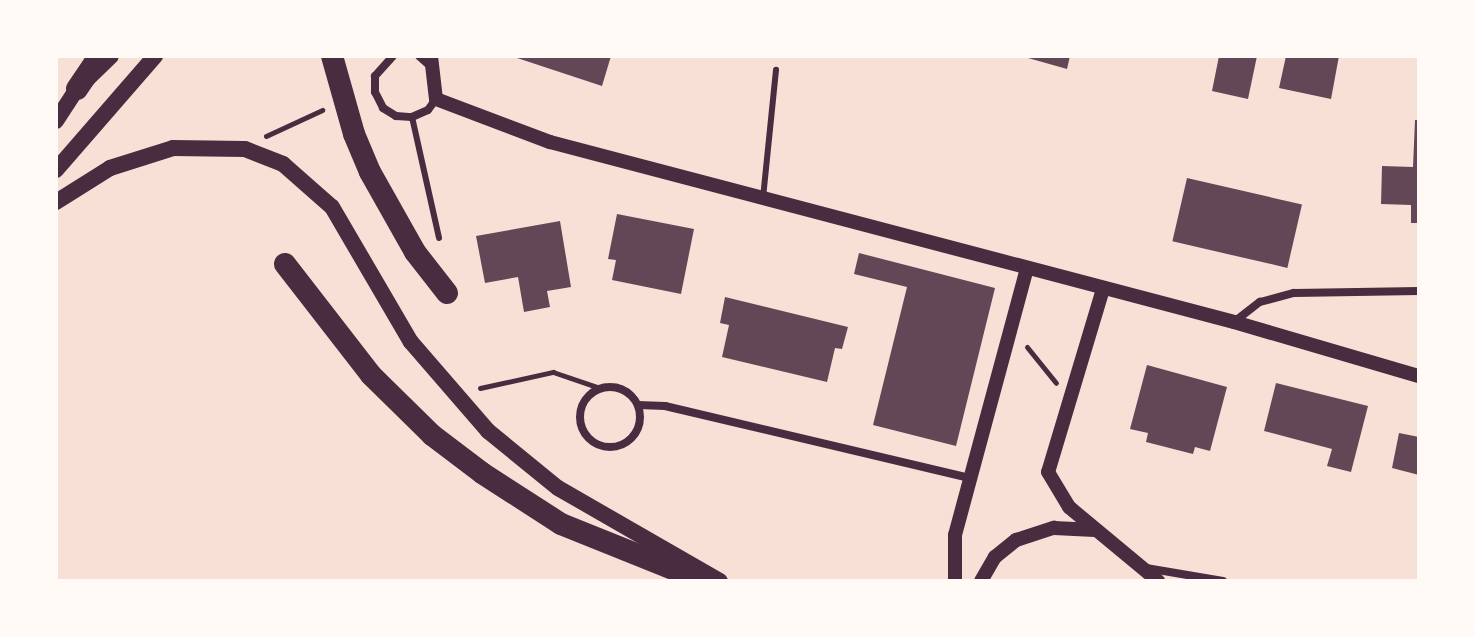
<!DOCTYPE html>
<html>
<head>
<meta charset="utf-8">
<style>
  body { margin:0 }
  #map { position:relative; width:1475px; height:637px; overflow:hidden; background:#f7e1d7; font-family:"Fira Sans",sans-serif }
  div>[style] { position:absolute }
  .building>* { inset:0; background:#644757; transform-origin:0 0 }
  .path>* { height:5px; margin:-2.5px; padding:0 2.5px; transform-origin:2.5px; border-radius:2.5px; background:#4a2c40 }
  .service>* { height:6px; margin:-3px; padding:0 3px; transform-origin:3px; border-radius:3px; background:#4a2c40 }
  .minor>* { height:8px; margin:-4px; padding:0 4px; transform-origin:4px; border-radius:4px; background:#4a2c40 }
  .minor>.ring { margin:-4px; padding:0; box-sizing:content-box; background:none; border:8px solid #4a2c40; border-radius:50% }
  .tertiary>* { height:14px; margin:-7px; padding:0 7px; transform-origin:7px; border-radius:7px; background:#4a2c40 }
  .secondary>* { height:16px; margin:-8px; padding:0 8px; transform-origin:8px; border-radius:8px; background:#4a2c40 }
  .trunk>* { height:22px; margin:-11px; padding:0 11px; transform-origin:11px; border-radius:11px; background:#4a2c40 }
  span { translate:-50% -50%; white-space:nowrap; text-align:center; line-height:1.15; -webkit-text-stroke:6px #fffaf5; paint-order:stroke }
  .frame { position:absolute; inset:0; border:58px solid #fffaf5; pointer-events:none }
</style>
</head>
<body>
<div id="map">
  <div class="building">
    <i style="clip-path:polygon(511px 56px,611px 56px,602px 86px)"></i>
    <i style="clip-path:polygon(1021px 56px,1070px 56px,1067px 69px)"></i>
    <i style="clip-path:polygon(1219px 56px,1257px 56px,1248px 99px,1212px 91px)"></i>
    <i style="clip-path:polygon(1286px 56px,1339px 56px,1331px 99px,1279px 88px)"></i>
    <i style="clip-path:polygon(1415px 120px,1419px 120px,1419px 223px,1411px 223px,1411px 205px,1381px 204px,1382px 166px,1413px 167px)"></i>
    <i style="left:1187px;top:178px;width:118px;height:65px;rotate:13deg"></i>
    <i style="clip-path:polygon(617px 214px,694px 229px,681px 294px,612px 280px,616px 260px,608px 259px)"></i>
    <i style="clip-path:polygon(560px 221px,571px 287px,547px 291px,550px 307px,524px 312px,518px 277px,485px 283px,476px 236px)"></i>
    <i style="clip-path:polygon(859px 253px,995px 288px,956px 446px,873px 425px,907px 287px,854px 274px)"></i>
    <i style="clip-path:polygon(725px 297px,848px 327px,842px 349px,835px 348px,827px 382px,722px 357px,729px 325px,720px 323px)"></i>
    <i style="clip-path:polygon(1147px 365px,1227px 387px,1210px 451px,1195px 447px,1193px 454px,1146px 442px,1148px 433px,1130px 429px)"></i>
    <i style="clip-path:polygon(1276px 383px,1368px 406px,1351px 472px,1327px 466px,1332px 449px,1264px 431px)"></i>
    <i style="clip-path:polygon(1399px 433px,1419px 437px,1419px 475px,1392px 468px)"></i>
  </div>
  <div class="path">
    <i style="left:266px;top:136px;width:62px;rotate:-24.9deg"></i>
    <i style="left:1027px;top:347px;width:46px;rotate:51.1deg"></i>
    <i style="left:480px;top:388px;width:75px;rotate:-12.4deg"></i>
    <i style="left:553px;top:372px;width:50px;rotate:18.8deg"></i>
  </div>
  <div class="service">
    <i style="left:412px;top:117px;width:124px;rotate:77.4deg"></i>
    <i style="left:763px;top:198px;width:129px;rotate:-84.2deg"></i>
  </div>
  <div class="minor">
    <i style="left:393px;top:56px;width:27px;rotate:132deg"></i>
    <i style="left:375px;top:76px;width:16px;rotate:90deg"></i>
    <i style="left:375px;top:92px;width:18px;rotate:63deg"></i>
    <i style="left:383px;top:108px;width:15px;rotate:32deg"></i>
    <i style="left:396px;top:116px;width:16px;rotate:4deg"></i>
    <i style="left:412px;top:117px;width:17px;rotate:-24deg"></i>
    <i style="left:428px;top:110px;width:14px;rotate:-54deg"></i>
    <i style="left:419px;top:56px;width:15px;rotate:42deg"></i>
    <i style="left:1234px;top:322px;width:33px;rotate:-38deg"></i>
    <i style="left:1260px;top:302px;width:35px;rotate:-15deg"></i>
    <i style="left:1294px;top:293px;width:125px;rotate:-0.9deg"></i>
    <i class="ring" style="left:580px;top:387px;width:52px;height:52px"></i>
    <i style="left:638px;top:405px;width:27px;rotate:2deg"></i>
    <i style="left:665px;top:406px;width:313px;rotate:13.3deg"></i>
    <i style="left:1146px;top:568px;width:78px;rotate:9.6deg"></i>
  </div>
  <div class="tertiary">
    <i style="left:431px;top:56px;width:43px;rotate:83.4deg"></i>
    <i style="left:436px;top:99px;width:122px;rotate:20.7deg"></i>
    <i style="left:550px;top:142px;width:707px;rotate:14.74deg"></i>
    <i style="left:1234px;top:322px;width:193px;rotate:16.3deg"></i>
    <i style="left:1103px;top:289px;width:191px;rotate:106.7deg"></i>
    <i style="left:1048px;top:472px;width:41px;rotate:59deg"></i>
    <i style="left:1069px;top:507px;width:116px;rotate:39.7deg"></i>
    <i style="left:955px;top:581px;width:46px;rotate:-90deg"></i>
    <i style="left:955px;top:535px;width:276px;rotate:-74.9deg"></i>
    <i style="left:981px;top:581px;width:28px;rotate:-60deg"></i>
    <i style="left:995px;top:557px;width:27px;rotate:-39deg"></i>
    <i style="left:1016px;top:540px;width:40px;rotate:-18deg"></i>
    <i style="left:1054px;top:528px;width:41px;rotate:2.8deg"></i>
  </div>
  <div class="secondary">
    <i style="left:56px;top:121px;width:38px;rotate:-57deg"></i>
    <i style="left:77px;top:89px;width:47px;rotate:-44.1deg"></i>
    <i style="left:56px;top:170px;width:151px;rotate:-49deg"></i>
    <i style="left:56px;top:202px;width:64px;rotate:-32.2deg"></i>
    <i style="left:110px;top:168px;width:66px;rotate:-17.6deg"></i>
    <i style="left:173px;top:148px;width:72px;rotate:0.8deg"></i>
    <i style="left:245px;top:149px;width:41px;rotate:21.5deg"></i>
    <i style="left:283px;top:164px;width:65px;rotate:41.3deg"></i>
    <i style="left:332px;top:207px;width:156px;rotate:59.7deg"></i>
    <i style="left:411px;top:342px;width:118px;rotate:49.1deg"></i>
    <i style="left:488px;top:431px;width:90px;rotate:39.2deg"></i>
    <i style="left:558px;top:488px;width:187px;rotate:29.9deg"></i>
  </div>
  <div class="trunk">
    <i style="left:332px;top:56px;width:81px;rotate:74.2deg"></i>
    <i style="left:354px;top:134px;width:41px;rotate:67.2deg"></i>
    <i style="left:370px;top:172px;width:92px;rotate:60.6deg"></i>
    <i style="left:415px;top:252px;width:52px;rotate:52deg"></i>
    <i style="left:77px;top:89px;width:40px;rotate:-56deg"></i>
    <i style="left:285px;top:264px;width:140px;rotate:52.2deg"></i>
    <i style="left:371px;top:375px;width:86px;rotate:44.5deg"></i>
    <i style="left:432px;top:435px;width:63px;rotate:37.2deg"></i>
    <i style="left:482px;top:473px;width:94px;rotate:32.8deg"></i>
    <i style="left:561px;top:524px;width:153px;rotate:21.9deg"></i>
  </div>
  <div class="frame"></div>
</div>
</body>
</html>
